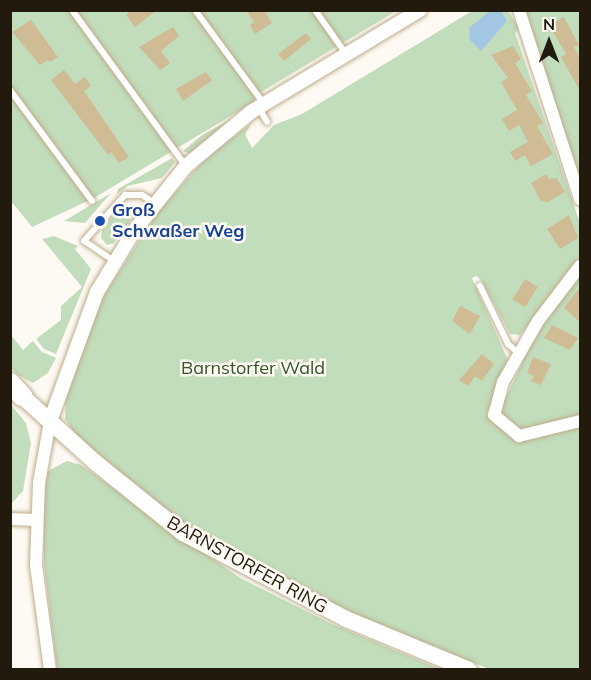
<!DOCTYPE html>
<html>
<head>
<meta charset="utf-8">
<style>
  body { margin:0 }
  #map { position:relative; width:591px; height:680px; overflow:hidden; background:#fefaf3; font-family:Mulish,sans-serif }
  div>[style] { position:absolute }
  .green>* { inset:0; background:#c2ddbb }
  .water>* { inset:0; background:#a3c6e4 }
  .building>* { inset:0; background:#cfbb94; transform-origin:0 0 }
  .roads { filter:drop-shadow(0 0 2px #bdac8b) drop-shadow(0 0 2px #bdac8b) }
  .service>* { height:6px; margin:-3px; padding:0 3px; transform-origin:3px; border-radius:3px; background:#fff }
  .minor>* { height:12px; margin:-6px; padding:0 6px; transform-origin:6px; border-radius:6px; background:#fff }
  .tertiary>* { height:14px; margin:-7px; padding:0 7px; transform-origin:7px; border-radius:7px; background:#fff }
  .secondary>* { height:16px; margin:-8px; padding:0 8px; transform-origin:8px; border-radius:8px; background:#fff }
  .trunk>* { height:20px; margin:-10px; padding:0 10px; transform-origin:10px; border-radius:10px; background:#fff }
  .dots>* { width:16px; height:16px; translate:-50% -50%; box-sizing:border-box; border:3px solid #fefaf3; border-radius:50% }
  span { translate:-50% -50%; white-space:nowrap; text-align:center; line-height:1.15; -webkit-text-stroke:5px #fefaf3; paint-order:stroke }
  .transit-label { font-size:18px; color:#164399; font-weight:700 }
  .left { translate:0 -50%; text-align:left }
  .park-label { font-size:18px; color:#2f5525 }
  .street-label { font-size:18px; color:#211a0d }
  .frame { position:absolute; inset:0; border:12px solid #211a0d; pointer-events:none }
  .north { position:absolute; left:519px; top:12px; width:60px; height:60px; -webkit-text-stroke:4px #fefaf3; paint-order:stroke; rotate:0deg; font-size:16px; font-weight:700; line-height:24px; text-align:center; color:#211a0d }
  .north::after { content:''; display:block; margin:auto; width:21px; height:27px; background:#211a0d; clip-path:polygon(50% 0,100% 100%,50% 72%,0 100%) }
</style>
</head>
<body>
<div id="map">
  <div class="green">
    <i style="clip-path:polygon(10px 11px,396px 11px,256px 95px,254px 102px,94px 198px,32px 227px,11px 201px)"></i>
    <i style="clip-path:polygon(472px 11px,508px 11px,516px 24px,519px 30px,515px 33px,580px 223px,580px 258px,520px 335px,510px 334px,484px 285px,477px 276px,472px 278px,510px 365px,486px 416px,501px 408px,539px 327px,580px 277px,580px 669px,489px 669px,339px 608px,197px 532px,154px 502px,77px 436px,65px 419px,66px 398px,100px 302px,157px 213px,207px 157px,252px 123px,245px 134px,252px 148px,274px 125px,302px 114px)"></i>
    <i style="clip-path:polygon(522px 11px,580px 11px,580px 182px)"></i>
    <i style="clip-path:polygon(233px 118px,191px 154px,183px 151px,202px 135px)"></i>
    <i style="clip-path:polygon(172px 158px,175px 162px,162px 178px,128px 186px,117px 194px,118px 189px)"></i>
    <i style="clip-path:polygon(111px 193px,85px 223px,64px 221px)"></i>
    <i style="clip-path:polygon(122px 206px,130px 208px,132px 218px,114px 243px,107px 245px,101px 238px,102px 229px)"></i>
    <i style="clip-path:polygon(54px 236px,78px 246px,75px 249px,91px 269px,56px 354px,44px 349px,36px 339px,61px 320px,61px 306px,82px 287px,42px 239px)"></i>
    <i style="clip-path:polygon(11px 335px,23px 350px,33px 341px,42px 352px,56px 358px,48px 373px,33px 383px,18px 375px,11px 368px)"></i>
    <i style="clip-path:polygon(11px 405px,26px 423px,31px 443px,23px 491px,11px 504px)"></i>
    <i style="clip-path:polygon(67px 461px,81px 465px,240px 578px,332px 624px,440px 669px,57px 669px,44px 563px,44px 495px,48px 471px)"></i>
  </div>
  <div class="water">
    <i style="clip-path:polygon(490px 11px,501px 11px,507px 21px,481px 51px,470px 40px,469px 28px)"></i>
  </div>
  <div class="building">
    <i style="clip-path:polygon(132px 10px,157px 10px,135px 27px,126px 15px)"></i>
    <i style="clip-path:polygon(246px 10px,264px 10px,272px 23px,255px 34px,250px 25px,254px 22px)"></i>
    <i style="clip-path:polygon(564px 17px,579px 45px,574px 47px,580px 59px,580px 91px,561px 57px,566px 54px,549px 25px)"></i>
    <i style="clip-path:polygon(31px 20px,58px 57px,50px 62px,48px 60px,40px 65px,12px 32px)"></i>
    <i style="clip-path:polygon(173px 27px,179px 36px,161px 51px,170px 63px,160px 70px,139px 47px)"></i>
    <i style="clip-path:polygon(306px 33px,311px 39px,284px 61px,278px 54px)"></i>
    <i style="clip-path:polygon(513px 46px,521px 59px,515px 63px,532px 91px,526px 95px,543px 123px,537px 126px,553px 154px,531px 166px,525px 155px,515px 161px,510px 152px,528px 142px,519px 125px,509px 131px,502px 119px,517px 110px,501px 82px,508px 78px,491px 55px)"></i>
    <i style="clip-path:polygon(64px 70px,75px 84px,85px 77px,91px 86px,84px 91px,129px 157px,119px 163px,111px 152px,108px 155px,51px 80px)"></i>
    <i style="clip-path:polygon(206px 72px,212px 80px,183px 101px,176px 89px)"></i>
    <i style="clip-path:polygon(546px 174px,549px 179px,557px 178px,565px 192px,548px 202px,541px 201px,531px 183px)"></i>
    <i style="clip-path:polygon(569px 215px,578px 238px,560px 249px,547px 229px)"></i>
    <i style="left:525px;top:279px;width:15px;height:24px;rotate:32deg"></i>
    <i style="clip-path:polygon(580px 287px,580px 322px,564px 308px)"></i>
    <i style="clip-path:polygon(460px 306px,480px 316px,470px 334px,452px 321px)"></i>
    <i style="clip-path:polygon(552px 325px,578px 338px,570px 350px,544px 338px)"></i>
    <i style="clip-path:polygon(482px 354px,494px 364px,482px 381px,475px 376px,468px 386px,459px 380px)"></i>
    <i style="clip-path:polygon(533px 357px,551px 364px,541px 385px,531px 381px,534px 376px,527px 373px)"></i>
  </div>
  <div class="roads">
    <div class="service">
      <i style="left:72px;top:10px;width:192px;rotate:53.9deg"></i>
      <i style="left:195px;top:10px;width:117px;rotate:53.7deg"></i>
      <i style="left:315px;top:10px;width:54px;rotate:54.8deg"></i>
      <i style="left:10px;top:90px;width:138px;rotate:53.5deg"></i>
      <i style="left:259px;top:108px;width:16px;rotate:60deg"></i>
      <i style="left:114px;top:261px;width:36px;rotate:-146deg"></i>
      <i style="left:84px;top:241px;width:62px;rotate:-48.3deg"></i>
      <i style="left:125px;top:195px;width:17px"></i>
      <i style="left:142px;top:195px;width:14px;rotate:34deg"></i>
      <i style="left:480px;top:286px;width:64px;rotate:64.2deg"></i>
      <i style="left:508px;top:344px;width:16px;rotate:40deg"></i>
    </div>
    <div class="minor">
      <i style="left:519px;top:10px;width:199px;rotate:72.1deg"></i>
      <i style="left:580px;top:266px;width:69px;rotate:127.4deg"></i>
      <i style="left:538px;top:321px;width:70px;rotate:119.8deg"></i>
      <i style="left:503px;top:382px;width:34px;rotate:105deg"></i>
      <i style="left:494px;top:415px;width:33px;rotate:40deg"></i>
      <i style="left:519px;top:436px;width:63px;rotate:-13.8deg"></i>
      <i style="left:10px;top:519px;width:27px;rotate:2deg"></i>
      <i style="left:50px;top:670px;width:106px;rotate:-97.6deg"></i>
      <i style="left:36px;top:565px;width:82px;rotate:-87.9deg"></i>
      <i style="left:39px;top:483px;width:63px;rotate:-79.9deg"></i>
    </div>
    <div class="tertiary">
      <i style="left:50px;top:421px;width:137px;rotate:-70deg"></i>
      <i style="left:97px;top:292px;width:71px;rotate:-58.8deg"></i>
      <i style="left:134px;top:231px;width:83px;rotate:-51.3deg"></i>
      <i style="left:186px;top:166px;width:85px;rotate:-39.7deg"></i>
      <i style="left:251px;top:112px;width:197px;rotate:-31.1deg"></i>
    </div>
    <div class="secondary">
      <i style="left:22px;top:396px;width:100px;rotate:42.2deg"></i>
      <i style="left:96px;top:463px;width:112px;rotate:38.8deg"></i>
      <i style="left:183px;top:533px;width:184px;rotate:27.8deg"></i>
      <i style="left:346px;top:619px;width:133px;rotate:22.5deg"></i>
    </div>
    <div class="trunk">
      <i style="left:10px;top:383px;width:18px;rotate:47deg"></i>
    </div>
  </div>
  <div class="dots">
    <i style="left:100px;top:221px;background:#1a4fb4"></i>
  </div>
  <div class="transit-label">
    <span class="left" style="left:112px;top:221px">Groß<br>Schwaßer Weg</span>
  </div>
  <div class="park-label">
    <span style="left:253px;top:368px">Barnstorfer Wald</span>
  </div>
  <div class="street-label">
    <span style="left:247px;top:565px;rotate:29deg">BARNSTORFER RING</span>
  </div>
  <div class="frame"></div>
  <div class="north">N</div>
</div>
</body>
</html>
